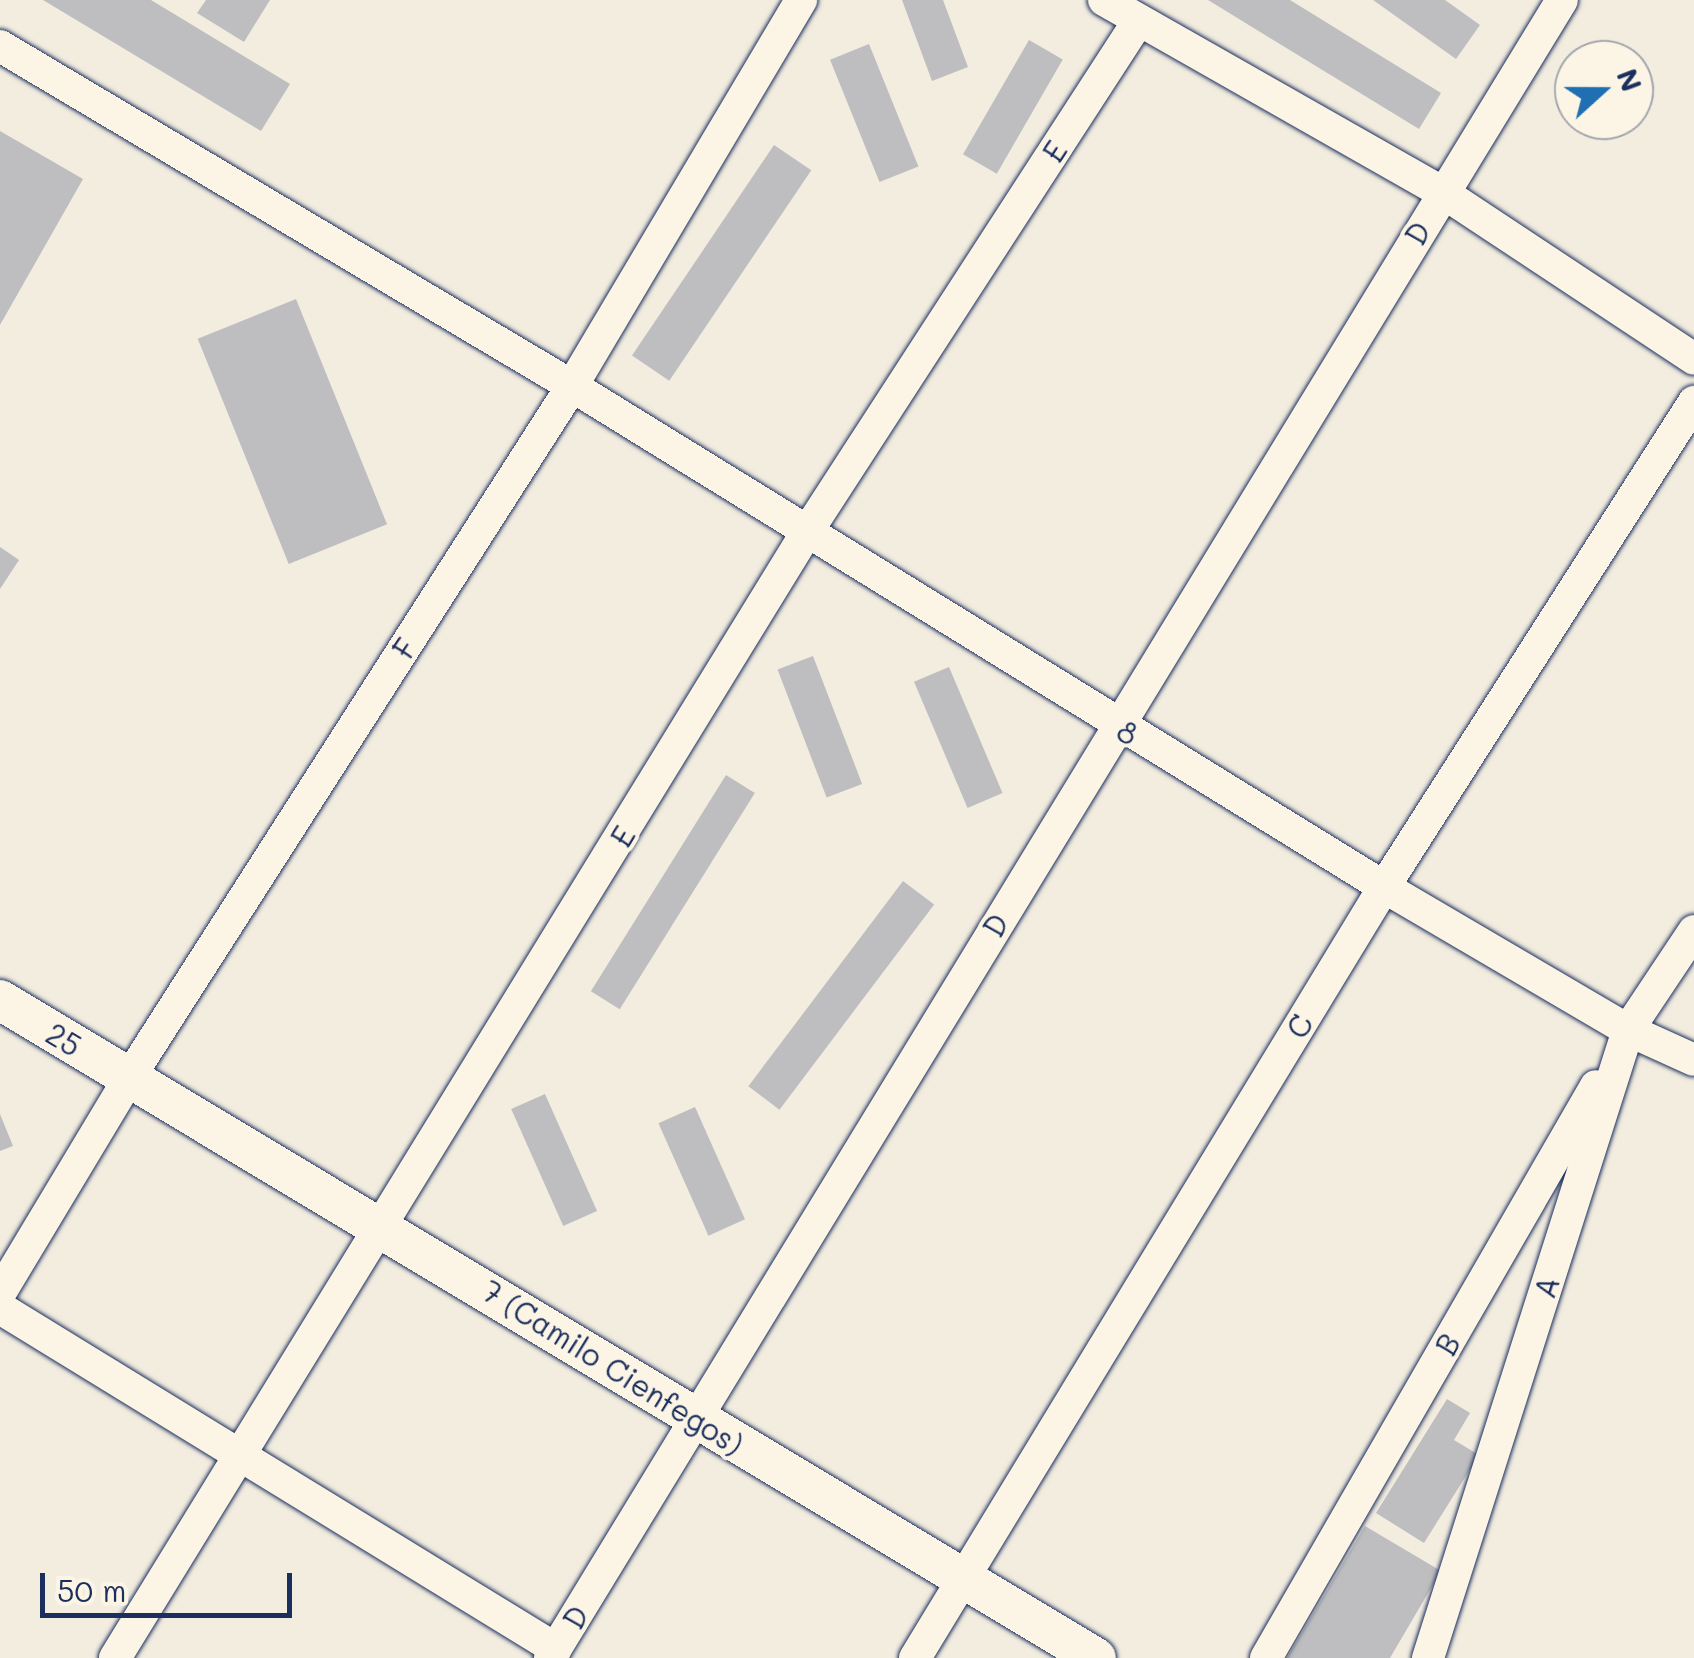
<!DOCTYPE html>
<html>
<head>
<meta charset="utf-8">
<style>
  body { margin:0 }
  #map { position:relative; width:1694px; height:1658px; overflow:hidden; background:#f3ede0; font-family:Mali,sans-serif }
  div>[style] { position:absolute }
  .building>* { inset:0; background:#bebec0; transform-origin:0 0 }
  .roads { filter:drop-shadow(0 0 2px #1b2f5e) drop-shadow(0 0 2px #1b2f5e) }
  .minor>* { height:32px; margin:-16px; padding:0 16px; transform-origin:16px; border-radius:16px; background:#fcf5e5 }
  .tertiary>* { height:40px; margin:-20px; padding:0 20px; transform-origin:20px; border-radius:20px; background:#fcf5e5 }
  span { translate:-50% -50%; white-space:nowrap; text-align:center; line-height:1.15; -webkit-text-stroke:8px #fcf5e5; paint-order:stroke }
  .street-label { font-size:30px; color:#1b2f5e }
  .north { position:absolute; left:1554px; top:40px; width:100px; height:100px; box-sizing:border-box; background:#fcf5e5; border:2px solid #a2a6af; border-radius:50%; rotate:69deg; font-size:28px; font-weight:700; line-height:40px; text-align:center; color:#1b2f5e }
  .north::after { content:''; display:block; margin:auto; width:35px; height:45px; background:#1f6fb2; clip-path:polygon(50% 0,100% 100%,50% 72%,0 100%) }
  .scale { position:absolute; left:40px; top:1573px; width:252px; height:45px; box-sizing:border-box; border:5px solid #1b2f5e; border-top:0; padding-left:12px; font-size:30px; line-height:35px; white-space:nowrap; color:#1b2f5e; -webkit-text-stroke:8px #fcf5e5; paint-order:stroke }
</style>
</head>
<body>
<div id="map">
  <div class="building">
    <i style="clip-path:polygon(43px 0,151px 0,290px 84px,261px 131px)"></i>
    <i style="clip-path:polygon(206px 0,270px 0,244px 42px,197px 13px)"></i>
    <i style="clip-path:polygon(902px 0,943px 0,968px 67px,932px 81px)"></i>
    <i style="clip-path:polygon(1208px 0,1290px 0,1441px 93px,1419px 129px)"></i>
    <i style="clip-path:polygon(1373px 0,1445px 0,1480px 25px,1456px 59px)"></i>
    <i style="left:1029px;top:40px;width:39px;height:132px;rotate:30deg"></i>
    <i style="left:869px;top:44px;width:132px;height:42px;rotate:68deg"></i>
    <i style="clip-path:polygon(0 131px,83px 179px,0 325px)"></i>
    <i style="left:774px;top:145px;width:45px;height:254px;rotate:34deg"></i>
    <i style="left:296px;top:299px;width:243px;height:106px;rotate:68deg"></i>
    <i style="clip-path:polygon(0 547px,19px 560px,0 589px)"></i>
    <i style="left:813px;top:656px;width:137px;height:38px;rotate:69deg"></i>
    <i style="left:949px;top:667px;width:137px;height:38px;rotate:67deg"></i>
    <i style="left:726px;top:775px;width:34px;height:255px;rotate:32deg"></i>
    <i style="left:903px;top:881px;width:39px;height:257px;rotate:37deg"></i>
    <i style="left:545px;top:1094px;width:128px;height:37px;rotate:66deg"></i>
    <i style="left:695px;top:1107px;width:123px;height:40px;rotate:66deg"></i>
    <i style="clip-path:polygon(0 1114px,13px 1146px,0 1151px)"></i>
    <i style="clip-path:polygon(1447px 1399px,1470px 1413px,1454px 1440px,1479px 1455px,1424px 1543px,1376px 1513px)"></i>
    <i style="clip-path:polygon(1365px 1526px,1441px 1571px,1390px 1658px,1287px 1658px)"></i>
  </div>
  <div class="roads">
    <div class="minor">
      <i style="left:1104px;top:0;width:389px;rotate:29.6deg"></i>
      <i style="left:1442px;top:192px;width:302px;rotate:33.5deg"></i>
      <i style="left:0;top:46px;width:665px;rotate:30.73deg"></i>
      <i style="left:572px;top:386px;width:954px;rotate:31.67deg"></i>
      <i style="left:1384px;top:887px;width:283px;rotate:30.4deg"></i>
      <i style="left:1628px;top:1030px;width:72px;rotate:24.4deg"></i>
      <i style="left:0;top:1293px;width:251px;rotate:-59deg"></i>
      <i style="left:129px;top:1078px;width:822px;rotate:-57.37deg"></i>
      <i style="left:572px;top:386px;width:449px;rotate:-59.3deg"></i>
      <i style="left:0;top:1308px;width:652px;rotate:31.52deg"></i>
      <i style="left:115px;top:1658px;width:1322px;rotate:-58.43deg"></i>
      <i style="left:807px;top:532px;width:610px;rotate:-57.04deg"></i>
      <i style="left:550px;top:1658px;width:1942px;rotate:-58.6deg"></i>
      <i style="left:915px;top:1658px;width:902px;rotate:-58.69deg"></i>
      <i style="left:1384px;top:887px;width:576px;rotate:-57.41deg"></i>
      <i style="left:1266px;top:1658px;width:660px;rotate:-60.02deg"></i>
      <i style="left:1428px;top:1658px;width:659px;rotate:-72.33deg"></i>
      <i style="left:1628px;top:1030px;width:119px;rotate:-56.3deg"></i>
    </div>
    <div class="tertiary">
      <i style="left:0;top:1000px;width:1278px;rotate:30.98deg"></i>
    </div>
  </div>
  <div class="street-label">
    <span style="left:1054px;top:151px;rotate:-57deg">E</span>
    <span style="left:1417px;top:233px;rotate:-59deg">D</span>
    <span style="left:404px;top:648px;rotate:-57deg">F</span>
    <span style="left:1128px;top:732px;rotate:31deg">8</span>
    <span style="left:622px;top:836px;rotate:-59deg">E</span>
    <span style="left:995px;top:925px;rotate:-59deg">D</span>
    <span style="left:1299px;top:1026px;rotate:-59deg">C</span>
    <span style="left:64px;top:1039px;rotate:31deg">25</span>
    <span style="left:1546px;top:1287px;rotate:-72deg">A</span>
    <span style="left:1447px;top:1344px;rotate:-60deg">B</span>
    <span style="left:613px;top:1367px;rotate:32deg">7 (Camilo Cienfegos)</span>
    <span style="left:575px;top:1617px;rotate:-59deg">D</span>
  </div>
  <div class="north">N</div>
  <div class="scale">50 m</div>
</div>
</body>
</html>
